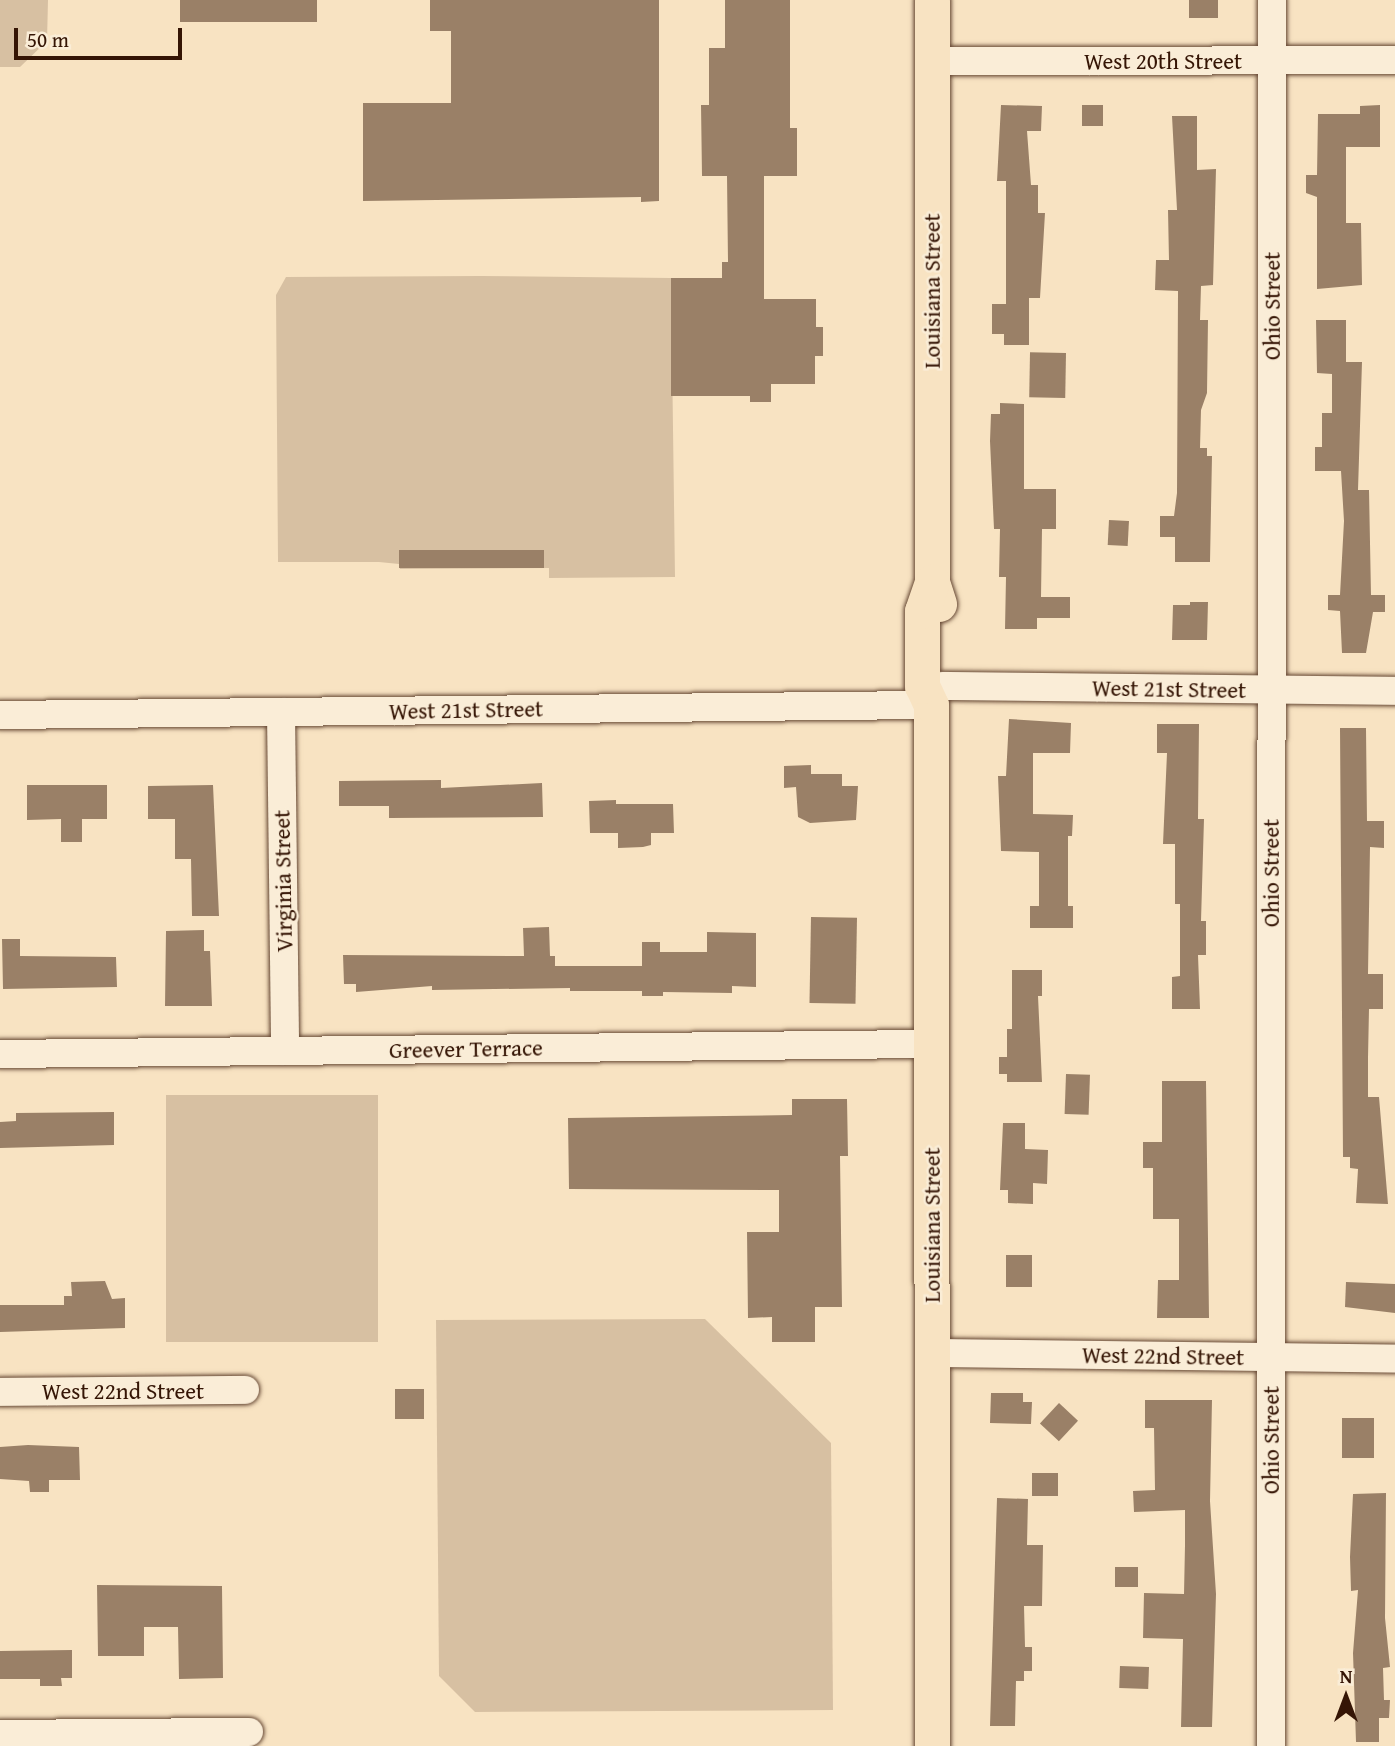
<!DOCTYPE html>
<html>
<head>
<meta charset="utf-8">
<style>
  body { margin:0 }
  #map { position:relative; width:1395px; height:1746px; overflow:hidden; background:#f8e3c2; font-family:"Gentium Book Plus",serif }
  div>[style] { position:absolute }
  .green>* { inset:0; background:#d7c0a2; transform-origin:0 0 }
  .building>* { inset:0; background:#9a8067; transform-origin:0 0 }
  .roads { filter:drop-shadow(0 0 2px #664834) drop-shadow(0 0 2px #664834) }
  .minor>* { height:28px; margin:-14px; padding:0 14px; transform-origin:14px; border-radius:14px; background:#faedd7 }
  .major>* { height:35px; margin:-17.5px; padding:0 17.5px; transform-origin:17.5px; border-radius:17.5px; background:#f8e3c2 }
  span { translate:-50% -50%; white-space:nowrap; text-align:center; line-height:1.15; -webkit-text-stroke:5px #faedd7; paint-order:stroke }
  .street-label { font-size:23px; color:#351505 }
  .north { position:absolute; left:1311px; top:1662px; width:70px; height:70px; -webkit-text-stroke:5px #faedd7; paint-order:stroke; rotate:0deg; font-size:19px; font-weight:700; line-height:28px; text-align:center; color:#351505 }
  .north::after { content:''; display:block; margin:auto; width:24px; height:32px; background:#351505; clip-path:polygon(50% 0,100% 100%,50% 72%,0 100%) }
  .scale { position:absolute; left:14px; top:28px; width:168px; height:32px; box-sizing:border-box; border:4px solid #351505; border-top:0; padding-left:9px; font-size:21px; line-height:24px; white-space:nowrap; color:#351505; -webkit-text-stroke:5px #faedd7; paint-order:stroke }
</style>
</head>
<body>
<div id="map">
  <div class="green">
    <i style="clip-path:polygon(0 0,48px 0,47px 41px,20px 67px,0 67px)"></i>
    <i style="clip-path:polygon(481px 276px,671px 278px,675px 577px,549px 578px,549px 568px,400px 569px,399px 564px,379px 562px,278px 562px,276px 295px,286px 277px)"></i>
    <i style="left:378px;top:1095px;width:247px;height:212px;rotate:90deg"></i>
    <i style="clip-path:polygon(705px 1319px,831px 1443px,833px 1710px,475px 1712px,439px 1676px,436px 1320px)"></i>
  </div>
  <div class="building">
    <i style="left:180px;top:0;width:137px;height:22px"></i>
    <i style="clip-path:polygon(430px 0,659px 0,659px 201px,641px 202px,641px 197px,363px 201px,363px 103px,451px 103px,451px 31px,430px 31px)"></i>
    <i style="clip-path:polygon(725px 0,790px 0,790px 128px,797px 128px,797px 176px,764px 176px,764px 299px,816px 299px,816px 327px,823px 327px,823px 356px,815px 356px,815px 384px,771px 384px,771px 402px,750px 402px,750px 396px,671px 396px,671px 278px,722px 278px,722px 262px,728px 262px,727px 176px,702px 176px,701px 105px,709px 105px,709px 48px,725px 48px)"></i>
    <i style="left:1189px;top:0;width:29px;height:18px"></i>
    <i style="clip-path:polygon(1001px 105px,1042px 106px,1041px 131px,1027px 131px,1031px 185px,1038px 185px,1038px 213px,1045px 213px,1040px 298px,1029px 298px,1029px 345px,1004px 345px,1004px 334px,992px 334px,992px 304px,1006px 304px,1006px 181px,997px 181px)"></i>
    <i style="left:1082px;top:105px;width:21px;height:21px"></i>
    <i style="clip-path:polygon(1380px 105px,1380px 147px,1346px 147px,1346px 223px,1361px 223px,1362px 285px,1317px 289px,1317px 197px,1306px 193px,1306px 175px,1317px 175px,1318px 114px,1360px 114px,1360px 106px)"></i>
    <i style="clip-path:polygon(1172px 116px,1197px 116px,1197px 170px,1216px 169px,1213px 285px,1201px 286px,1200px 320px,1208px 320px,1207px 393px,1201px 410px,1200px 448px,1207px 448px,1207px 456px,1212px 456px,1210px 562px,1175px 562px,1175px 537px,1160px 537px,1160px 516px,1174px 516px,1177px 493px,1178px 291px,1155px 290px,1156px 260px,1169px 260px,1168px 210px,1177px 210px)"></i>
    <i style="clip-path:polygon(1316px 320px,1346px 320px,1346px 362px,1362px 362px,1358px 490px,1369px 490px,1371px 595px,1385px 595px,1385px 612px,1373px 612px,1366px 653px,1342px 653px,1340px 611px,1328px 610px,1328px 595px,1340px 595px,1344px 521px,1341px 471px,1315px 471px,1315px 447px,1322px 447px,1322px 413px,1332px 413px,1332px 374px,1317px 373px)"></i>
    <i style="left:1066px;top:353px;width:45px;height:36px;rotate:91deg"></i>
    <i style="clip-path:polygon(1000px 403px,1024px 404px,1024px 489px,1056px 489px,1056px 529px,1042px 529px,1041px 597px,1070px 597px,1070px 618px,1037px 618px,1037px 629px,1005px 629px,1006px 577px,999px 577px,1000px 529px,994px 529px,990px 441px,991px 414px,1000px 414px)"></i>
    <i style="left:1109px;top:520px;width:20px;height:25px;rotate:3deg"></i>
    <i style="left:544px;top:550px;width:18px;height:145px;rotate:90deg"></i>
    <i style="clip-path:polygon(1190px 602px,1208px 602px,1207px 640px,1172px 640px,1173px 605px,1190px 605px)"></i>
    <i style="clip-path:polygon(1009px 719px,1071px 723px,1070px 753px,1033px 753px,1033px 814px,1073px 815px,1072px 836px,1068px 836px,1068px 906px,1073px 906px,1073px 928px,1030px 928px,1030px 906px,1039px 906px,1039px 852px,1001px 851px,998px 776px,1006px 776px)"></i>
    <i style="clip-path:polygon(1157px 724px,1199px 724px,1198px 819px,1204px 819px,1201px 921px,1206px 921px,1206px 955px,1198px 955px,1200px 1009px,1172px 1009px,1172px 977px,1180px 976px,1180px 904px,1175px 904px,1175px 844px,1163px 844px,1167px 753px,1157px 753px)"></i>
    <i style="clip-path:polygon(1340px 728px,1366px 728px,1367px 821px,1384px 821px,1384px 848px,1370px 847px,1368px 974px,1383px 974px,1383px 1009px,1369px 1009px,1368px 1058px,1368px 1097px,1379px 1097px,1388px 1204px,1356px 1203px,1358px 1169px,1350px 1168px,1350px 1157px,1343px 1157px)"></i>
    <i style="clip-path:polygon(811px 765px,811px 774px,842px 774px,842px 786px,858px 786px,856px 820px,810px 823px,798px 817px,796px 787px,784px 788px,784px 766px)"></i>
    <i style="clip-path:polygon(441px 780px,441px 788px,542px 783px,543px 817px,389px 818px,389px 806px,339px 806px,339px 781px)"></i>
    <i style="clip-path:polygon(27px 785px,107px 785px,107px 819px,82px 819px,82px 842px,61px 842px,61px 819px,27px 820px)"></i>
    <i style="clip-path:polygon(213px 785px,219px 916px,192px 916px,191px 859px,175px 859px,175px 819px,148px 819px,148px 786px)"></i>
    <i style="clip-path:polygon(616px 800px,616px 804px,673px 804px,674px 833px,651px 833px,651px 845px,643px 847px,618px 848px,618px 833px,590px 833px,589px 801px)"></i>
    <i style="left:811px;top:917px;width:46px;height:86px;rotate:1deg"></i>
    <i style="clip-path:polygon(549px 927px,550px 956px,555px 956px,555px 966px,642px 966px,642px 942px,660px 942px,660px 952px,707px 952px,707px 932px,756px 933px,756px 987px,732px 986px,732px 993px,663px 992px,663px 996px,642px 996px,642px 991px,570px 991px,570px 988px,432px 990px,432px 986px,356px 992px,356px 984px,344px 984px,343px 955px,524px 956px,523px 928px)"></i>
    <i style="clip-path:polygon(204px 930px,204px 951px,210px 951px,212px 1006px,165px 1006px,166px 931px)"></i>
    <i style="clip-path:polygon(2px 939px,20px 939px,20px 956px,116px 957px,117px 987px,3px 989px)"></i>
    <i style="clip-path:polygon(1012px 970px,1042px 970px,1042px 996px,1038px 996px,1042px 1082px,1007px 1082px,1007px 1074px,999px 1074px,999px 1057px,1007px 1057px,1007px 1029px,1012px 1029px)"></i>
    <i style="left:1066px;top:1074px;width:24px;height:40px;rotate:2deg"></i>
    <i style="clip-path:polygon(1162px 1081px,1206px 1081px,1209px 1318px,1157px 1318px,1158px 1280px,1179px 1280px,1179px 1219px,1153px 1219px,1153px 1168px,1143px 1168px,1143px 1142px,1162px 1142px)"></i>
    <i style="clip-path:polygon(792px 1099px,847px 1099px,848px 1156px,840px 1156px,842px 1307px,815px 1307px,815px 1342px,772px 1342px,772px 1317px,748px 1318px,747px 1232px,779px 1232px,779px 1190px,569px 1189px,568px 1118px,792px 1115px)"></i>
    <i style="clip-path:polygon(114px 1112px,114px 1145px,0 1148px,0 1122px,16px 1121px,16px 1113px)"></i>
    <i style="clip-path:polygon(1003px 1123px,1025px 1123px,1025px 1149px,1048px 1150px,1047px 1184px,1033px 1183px,1033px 1204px,1008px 1203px,1008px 1190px,1000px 1190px)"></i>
    <i style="left:1006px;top:1255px;width:26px;height:32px"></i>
    <i style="clip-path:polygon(105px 1281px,112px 1299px,125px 1298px,125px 1328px,0 1332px,0 1305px,64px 1305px,64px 1296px,72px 1296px,71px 1282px)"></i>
    <i style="clip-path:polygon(1346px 1282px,1395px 1284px,1395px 1313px,1345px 1307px)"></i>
    <i style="left:395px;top:1389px;width:29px;height:30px"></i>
    <i style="clip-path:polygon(991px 1393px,1023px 1393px,1023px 1402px,1032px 1402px,1031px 1424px,990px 1423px)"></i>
    <i style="clip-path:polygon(1145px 1400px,1212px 1400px,1210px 1501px,1216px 1594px,1212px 1727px,1181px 1727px,1183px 1639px,1143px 1638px,1144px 1593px,1184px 1594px,1185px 1545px,1185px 1510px,1134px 1512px,1133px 1491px,1155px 1490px,1154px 1428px,1145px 1428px)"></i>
    <i style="left:1059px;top:1403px;width:26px;height:28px;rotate:43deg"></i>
    <i style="left:1342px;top:1418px;width:32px;height:40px"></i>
    <i style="clip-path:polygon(28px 1445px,79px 1447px,80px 1480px,49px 1480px,49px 1492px,30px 1492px,29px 1481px,0 1479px,0 1447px)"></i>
    <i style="left:1032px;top:1473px;width:26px;height:23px"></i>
    <i style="clip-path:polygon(1386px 1493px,1385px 1618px,1390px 1667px,1383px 1668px,1384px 1700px,1390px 1700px,1389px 1718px,1379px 1718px,1379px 1742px,1356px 1742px,1353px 1653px,1358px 1590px,1351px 1591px,1350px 1557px,1353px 1494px)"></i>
    <i style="clip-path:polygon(997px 1498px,1028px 1499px,1027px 1545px,1043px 1545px,1042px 1606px,1024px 1606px,1025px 1647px,1032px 1647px,1032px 1671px,1024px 1671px,1024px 1681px,1016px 1681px,1015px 1726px,990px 1726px)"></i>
    <i style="left:1115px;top:1567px;width:23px;height:20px"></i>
    <i style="clip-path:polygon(97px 1585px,222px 1586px,223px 1678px,179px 1679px,178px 1627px,144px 1627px,144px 1656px,98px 1656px)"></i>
    <i style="clip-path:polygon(72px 1650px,72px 1678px,61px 1678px,62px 1686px,40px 1686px,40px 1679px,0 1679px,0 1651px)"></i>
    <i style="left:1120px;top:1666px;width:29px;height:22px;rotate:2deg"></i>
  </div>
  <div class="roads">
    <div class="minor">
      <i style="left:932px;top:61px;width:463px;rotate:-0.1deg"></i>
      <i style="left:942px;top:686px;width:453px;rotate:0.6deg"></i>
      <i style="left:281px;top:712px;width:339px;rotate:89.3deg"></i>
      <i style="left:0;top:715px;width:931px;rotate:-0.62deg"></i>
      <i style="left:0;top:1054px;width:931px;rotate:-0.62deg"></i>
      <i style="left:932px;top:1353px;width:463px;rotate:0.7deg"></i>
      <i style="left:0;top:1392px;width:245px;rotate:-0.5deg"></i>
      <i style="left:0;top:1734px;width:249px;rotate:-0.5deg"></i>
      <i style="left:1271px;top:1746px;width:1746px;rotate:-89.97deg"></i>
    </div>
    <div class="major">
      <i style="left:932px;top:0;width:582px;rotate:90deg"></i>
      <i style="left:932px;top:582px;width:23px;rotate:72deg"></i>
      <i style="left:932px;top:1746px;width:1041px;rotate:-90.06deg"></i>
      <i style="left:931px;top:705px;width:21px;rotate:-115deg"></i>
      <i style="left:922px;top:686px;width:75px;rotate:-90deg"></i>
      <i style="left:922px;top:611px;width:31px;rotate:-71deg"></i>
    </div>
  </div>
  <div class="street-label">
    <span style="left:1163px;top:61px">West 20th Street</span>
    <span style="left:932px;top:291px;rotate:-90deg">Louisiana Street</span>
    <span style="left:1272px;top:306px;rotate:-90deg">Ohio Street</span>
    <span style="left:1169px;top:689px;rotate:1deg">West 21st Street</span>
    <span style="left:466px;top:710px;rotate:-1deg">West 21st Street</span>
    <span style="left:1271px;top:873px;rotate:-90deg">Ohio Street</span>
    <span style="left:283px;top:881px;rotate:-91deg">Virginia Street</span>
    <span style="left:466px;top:1049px;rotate:-1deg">Greever Terrace</span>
    <span style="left:932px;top:1225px;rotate:-90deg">Louisiana Street</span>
    <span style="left:1163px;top:1356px;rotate:1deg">West 22nd Street</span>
    <span style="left:123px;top:1391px">West 22nd Street</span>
    <span style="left:1271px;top:1440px;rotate:-90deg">Ohio Street</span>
  </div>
  <div class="north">N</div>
  <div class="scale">50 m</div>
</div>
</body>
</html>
